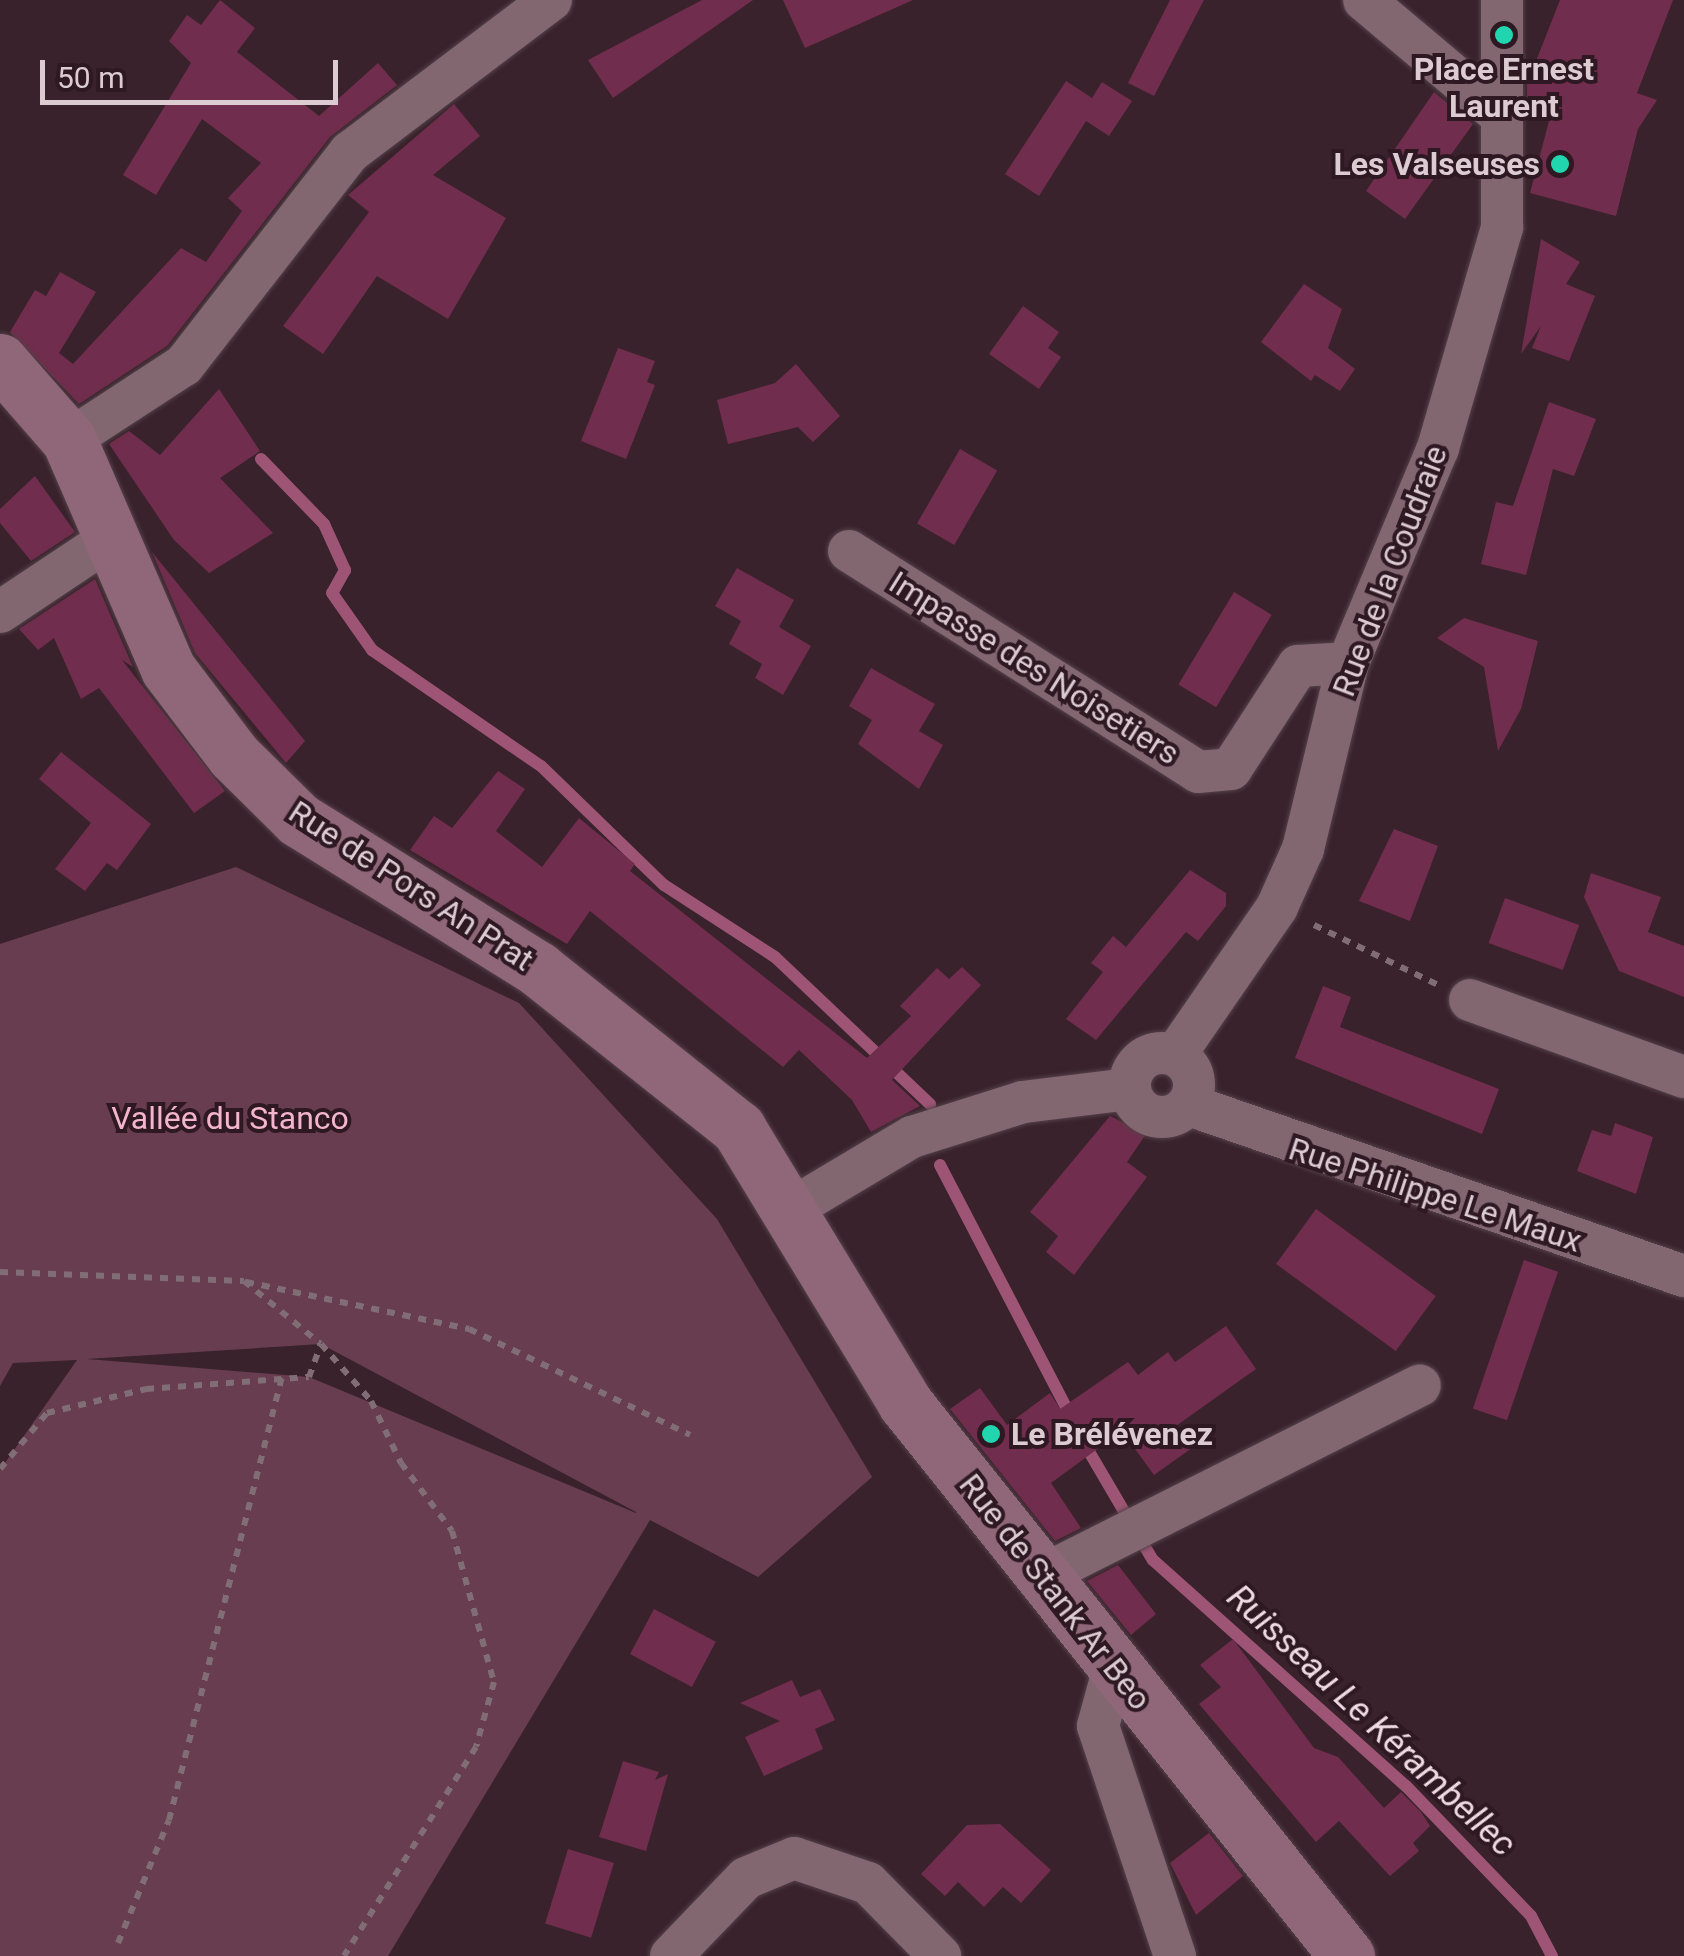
<!DOCTYPE html>
<html>
<head>
<meta charset="utf-8">
<style>
  body { margin:0 }
  #map { position:relative; width:1684px; height:1956px; overflow:hidden; background:#39222b; font-family:Roboto,sans-serif }
  div>[style] { position:absolute }
  .green>* { inset:0; background:#683d4f }
  .stream>* { height:12px; margin:-6px; padding:0 6px; transform-origin:6px; border-radius:6px; background:#9e5575 }
  .building>* { inset:0; background:#712d4d; transform-origin:0 0 }
  .path>* { height:6px; margin-top:-3px; transform-origin:0; background:repeating-linear-gradient(90deg,#816d75 0 8px,transparent 0 16px) }
  .roads { filter:drop-shadow(0 0 2px #544149) drop-shadow(0 0 2px #544149) }
  .street>* { height:42px; margin:-21px; padding:0 21px; transform-origin:21px; border-radius:21px; background:#826771 }
  .street>.ring { margin:-21px; padding:0; box-sizing:content-box; background:none; border:42px solid #826771; border-radius:50% }
  .secondary>* { height:55px; margin:-27.5px; padding:0 27.5px; transform-origin:27.5px; border-radius:27.5px; background:#906778 }
  .dots>* { width:28px; height:28px; translate:-50% -50%; box-sizing:border-box; border:5px solid #2e1822; border-radius:50% }
  span { translate:-50% -50%; white-space:nowrap; text-align:center; line-height:1.15; -webkit-text-stroke:8px #2e1822; paint-order:stroke }
  .poi-label { font-size:32px; color:#dcccd2; font-weight:700 }
  .right { translate:-100% -50%; text-align:right }
  .left { translate:0 -50%; text-align:left }
  .street-label { font-size:32px; color:#dcccd2 }
  .park-label { font-size:32px; color:#f3b4cd }
  .water-label { font-size:35px; color:#f1dbe3; font-style:italic }
  .scale { position:absolute; left:40px; top:60px; width:298px; height:45px; box-sizing:border-box; border:5px solid #dcccd2; border-top:0; padding-left:12px; font-size:30px; line-height:35px; white-space:nowrap; color:#dcccd2; -webkit-text-stroke:8px #2e1822; paint-order:stroke }
</style>
</head>
<body>
<div id="map">
  <div class="green">
    <i style="clip-path:polygon(evenodd,236px 867px,519px 1003px,717px 1219px,872px 1477px,758px 1577px,650px 1520px,388px 1956px,0 1956px,0 1470px,77px 1360px,13px 1363px,0 1386px,0 944px,236px 867px,321px 1344px,636px 1512px,636px 1513px,309px 1377px,87px 1359px,321px 1344px)"></i>
  </div>
  <div class="stream">
    <i style="left:261px;top:459px;width:91px;rotate:45.9deg"></i>
    <i style="left:324px;top:524px;width:51px;rotate:65.5deg"></i>
    <i style="left:345px;top:570px;width:26px;rotate:119deg"></i>
    <i style="left:332px;top:593px;width:70px;rotate:54.9deg"></i>
    <i style="left:372px;top:650px;width:205px;rotate:34.5deg"></i>
    <i style="left:541px;top:766px;width:171px;rotate:44.1deg"></i>
    <i style="left:664px;top:885px;width:132px;rotate:33deg"></i>
    <i style="left:775px;top:957px;width:214px;rotate:43.5deg"></i>
    <i style="left:940px;top:1165px;width:288px;rotate:62.5deg"></i>
    <i style="left:1084px;top:1443px;width:93px;rotate:59.6deg"></i>
    <i style="left:1139px;top:1537px;width:27px;rotate:59deg"></i>
    <i style="left:1153px;top:1560px;width:339px;rotate:41.8deg"></i>
    <i style="left:1406px;top:1786px;width:180px;rotate:46.1deg"></i>
    <i style="left:1531px;top:1916px;width:45px;rotate:62.3deg"></i>
  </div>
  <div class="building">
    <i style="clip-path:polygon(220px 0,255px 28px,237px 52px,319px 116px,378px 63px,397px 85px,330px 137px,167px 346px,79px 404px,10px 332px,35px 290px,46px 296px,60px 272px,96px 292px,59px 353px,73px 364px,181px 248px,206px 262px,242px 211px,228px 198px,261px 163px,202px 119px,156px 195px,123px 175px,191px 63px,169px 41px,187px 15px,201px 25px)"></i>
    <i style="clip-path:polygon(702px 0,753px 0,613px 98px,588px 60px)"></i>
    <i style="clip-path:polygon(783px 0,913px 0,805px 48px)"></i>
    <i style="clip-path:polygon(1170px 0,1204px 0,1154px 96px,1128px 83px)"></i>
    <i style="clip-path:polygon(1560px 0,1673px 0,1637px 93px,1657px 100px,1638px 129px,1616px 216px,1530px 193px,1553px 106px,1527px 98px,1527px 84px)"></i>
    <i style="clip-path:polygon(1066px 81px,1092px 98px,1102px 82px,1132px 101px,1109px 136px,1086px 121px,1039px 196px,1005px 174px)"></i>
    <i style="clip-path:polygon(1434px 92px,1473px 124px,1440px 170px,1420px 164px,1435px 177px,1405px 219px,1366px 191px)"></i>
    <i style="clip-path:polygon(454px 104px,480px 136px,433px 175px,506px 218px,448px 319px,377px 276px,323px 354px,283px 326px,369px 212px,348px 195px)"></i>
    <i style="clip-path:polygon(1541px 239px,1580px 262px,1566px 284px,1595px 296px,1569px 361px,1532px 348px,1541px 326px,1521px 354px)"></i>
    <i style="clip-path:polygon(1304px 284px,1342px 309px,1328px 348px,1355px 369px,1340px 391px,1315px 375px,1311px 381px,1261px 342px)"></i>
    <i style="clip-path:polygon(1023px 306px,1059px 332px,1048px 348px,1061px 357px,1039px 389px,989px 354px)"></i>
    <i style="clip-path:polygon(618px 348px,655px 361px,647px 382px,655px 385px,626px 459px,581px 441px)"></i>
    <i style="clip-path:polygon(796px 364px,840px 416px,813px 442px,798px 427px,728px 444px,717px 400px,775px 383px)"></i>
    <i style="clip-path:polygon(219px 389px,260px 451px,220px 478px,273px 533px,209px 573px,174px 540px,109px 444px,129px 431px,160px 455px)"></i>
    <i style="clip-path:polygon(1549px 402px,1596px 419px,1574px 476px,1553px 469px,1526px 575px,1481px 564px,1496px 502px,1513px 506px)"></i>
    <i style="left:960px;top:449px;width:43px;height:86px;rotate:30deg"></i>
    <i style="clip-path:polygon(35px 476px,75px 532px,31px 561px,0 523px,0 509px)"></i>
    <i style="clip-path:polygon(152px 552px,305px 741px,286px 763px,195px 653px)"></i>
    <i style="clip-path:polygon(737px 568px,794px 600px,779px 627px,811px 646px,783px 695px,755px 678px,762px 664px,729px 644px,741px 621px,715px 606px)"></i>
    <i style="clip-path:polygon(95px 579px,133px 667px,122px 660px,225px 791px,194px 813px,99px 688px,81px 699px,54px 638px,38px 650px,19px 629px)"></i>
    <i style="left:1234px;top:592px;width:44px;height:108px;rotate:31deg"></i>
    <i style="clip-path:polygon(1464px 618px,1538px 641px,1521px 709px,1498px 751px,1484px 667px,1437px 638px)"></i>
    <i style="clip-path:polygon(871px 668px,935px 704px,919px 731px,943px 745px,919px 789px,858px 744px,872px 720px,849px 706px)"></i>
    <i style="clip-path:polygon(61px 752px,151px 824px,117px 870px,107px 863px,85px 891px,55px 869px,91px 823px,39px 779px)"></i>
    <i style="clip-path:polygon(498px 771px,525px 789px,496px 831px,542px 867px,579px 818px,635px 864px,630px 871px,867px 1058px,911px 1016px,900px 1006px,937px 968px,949px 979px,962px 967px,981px 985px,892px 1080px,920px 1106px,871px 1132px,852px 1100px,799px 1050px,783px 1067px,590px 911px,567px 944px,410px 850px,434px 816px,452px 828px)"></i>
    <i style="clip-path:polygon(1394px 829px,1438px 846px,1410px 921px,1359px 901px)"></i>
    <i style="clip-path:polygon(1190px 870px,1226px 893px,1226px 906px,1198px 941px,1186px 932px,1096px 1040px,1066px 1019px,1103px 972px,1091px 963px,1113px 936px,1126px 947px)"></i>
    <i style="clip-path:polygon(1591px 873px,1661px 897px,1648px 932px,1684px 946px,1684px 997px,1619px 971px,1584px 897px)"></i>
    <i style="left:1505px;top:898px;width:79px;height:48px;rotate:20deg"></i>
    <i style="clip-path:polygon(1323px 986px,1351px 997px,1340px 1027px,1499px 1089px,1482px 1134px,1295px 1058px)"></i>
    <i style="clip-path:polygon(1110px 1116px,1146px 1134px,1127px 1162px,1147px 1177px,1074px 1275px,1046px 1252px,1058px 1236px,1030px 1212px)"></i>
    <i style="clip-path:polygon(1615px 1123px,1653px 1137px,1636px 1194px,1577px 1171px,1592px 1130px,1611px 1136px)"></i>
    <i style="left:1316px;top:1209px;width:148px;height:68px;rotate:36deg"></i>
    <i style="left:1524px;top:1260px;width:36px;height:157px;rotate:19deg"></i>
    <i style="clip-path:polygon(1226px 1326px,1256px 1369px,1176px 1426px,1192px 1448px,1154px 1475px,1122px 1431px,1051px 1483px,1081px 1528px,1055px 1541px,950px 1409px,980px 1388px,1007px 1425px,1050px 1393px,1060px 1409px,1128px 1362px,1138px 1375px,1168px 1352px,1175px 1362px)"></i>
    <i style="clip-path:polygon(1118px 1565px,1156px 1614px,1131px 1635px,1087px 1581px)"></i>
    <i style="left:654px;top:1609px;width:70px;height:51px;rotate:28deg"></i>
    <i style="clip-path:polygon(1233px 1639px,1314px 1748px,1338px 1757px,1384px 1808px,1401px 1792px,1421px 1812px,1430px 1826px,1413px 1843px,1419px 1851px,1390px 1876px,1339px 1821px,1316px 1842px,1199px 1704px,1221px 1687px,1200px 1665px)"></i>
    <i style="clip-path:polygon(792px 1680px,800px 1697px,820px 1689px,835px 1720px,815px 1729px,823px 1749px,764px 1776px,745px 1737px,780px 1721px,740px 1703px)"></i>
    <i style="clip-path:polygon(623px 1761px,659px 1772px,655px 1780px,668px 1774px,646px 1851px,599px 1837px)"></i>
    <i style="clip-path:polygon(1000px 1824px,1051px 1870px,1021px 1903px,1003px 1887px,984px 1907px,958px 1882px,945px 1896px,921px 1874px,967px 1825px)"></i>
    <i style="clip-path:polygon(1209px 1833px,1243px 1876px,1196px 1915px,1170px 1863px)"></i>
    <i style="left:568px;top:1849px;width:48px;height:78px;rotate:17deg"></i>
  </div>
  <div class="path">
    <i style="left:1314px;top:925px;width:138px;rotate:25.8deg"></i>
    <i style="left:0;top:1272px;width:244px;rotate:2.1deg"></i>
    <i style="left:244px;top:1281px;width:99px;rotate:39.3deg"></i>
    <i style="left:321px;top:1344px;width:76px;rotate:48.7deg"></i>
    <i style="left:371px;top:1401px;width:69px;rotate:64.2deg"></i>
    <i style="left:401px;top:1463px;width:85px;rotate:53.1deg"></i>
    <i style="left:452px;top:1531px;width:157px;rotate:74.5deg"></i>
    <i style="left:494px;top:1682px;width:67px;rotate:105.5deg"></i>
    <i style="left:476px;top:1747px;width:247px;rotate:122.3deg"></i>
    <i style="left:246px;top:1282px;width:228px;rotate:11.9deg"></i>
    <i style="left:469px;top:1329px;width:245px;rotate:25.6deg"></i>
    <i style="left:0;top:1469px;width:73px;rotate:-50deg"></i>
    <i style="left:47px;top:1413px;width:102px;rotate:-13.6deg"></i>
    <i style="left:146px;top:1389px;width:163px;rotate:-4.2deg"></i>
    <i style="left:309px;top:1377px;width:35px;rotate:-70deg"></i>
    <i style="left:118px;top:1943px;width:133px;rotate:-67.5deg"></i>
    <i style="left:169px;top:1820px;width:456px;rotate:-75.7deg"></i>
  </div>
  <div class="roads">
    <div class="street">
      <i style="left:1364px;top:0;width:175px;rotate:40.1deg"></i>
      <i style="left:69px;top:440px;width:137px;rotate:-33.1deg"></i>
      <i style="left:184px;top:365px;width:270px;rotate:-52.1deg"></i>
      <i style="left:350px;top:152px;width:252px;rotate:-37.1deg"></i>
      <i style="left:849px;top:551px;width:413px;rotate:32.3deg"></i>
      <i style="left:1198px;top:772px;width:33px;rotate:-5deg"></i>
      <i style="left:1231px;top:769px;width:123px;rotate:-57deg"></i>
      <i style="left:1298px;top:666px;width:50px;rotate:-3.4deg"></i>
      <i style="left:0;top:612px;width:130px;rotate:-33.7deg"></i>
      <i style="left:1470px;top:1000px;width:227px;rotate:19.8deg"></i>
      <i class="ring" style="left:1130px;top:1053px;width:22px;height:22px"></i>
      <i style="left:1175px;top:1055px;width:180px;rotate:-55.4deg"></i>
      <i style="left:1277px;top:907px;width:64px;rotate:-65.9deg"></i>
      <i style="left:1303px;top:849px;width:191px;rotate:-76.4deg"></i>
      <i style="left:1348px;top:663px;width:233px;rotate:-67.3deg"></i>
      <i style="left:1438px;top:448px;width:230px;rotate:-73.8deg"></i>
      <i style="left:1502px;top:227px;width:227px;rotate:-90deg"></i>
      <i style="left:1189px;top:1105px;width:524px;rotate:19.06deg"></i>
      <i style="left:791px;top:1209px;width:141px;rotate:-30.8deg"></i>
      <i style="left:912px;top:1137px;width:116px;rotate:-17.5deg"></i>
      <i style="left:1023px;top:1102px;width:107px;rotate:-7deg"></i>
      <i style="left:1041px;top:1576px;width:424px;rotate:-26.7deg"></i>
      <i style="left:1113px;top:1671px;width:57px;rotate:105.3deg"></i>
      <i style="left:1098px;top:1726px;width:243px;rotate:71.5deg"></i>
      <i style="left:671px;top:1956px;width:108px;rotate:-46.1deg"></i>
      <i style="left:746px;top:1878px;width:52px;rotate:-22.6deg"></i>
      <i style="left:794px;top:1858px;width:78px;rotate:18.7deg"></i>
      <i style="left:868px;top:1883px;width:103px;rotate:45.4deg"></i>
    </div>
    <div class="secondary">
      <i style="left:0;top:361px;width:105px;rotate:48.9deg"></i>
      <i style="left:69px;top:440px;width:249px;rotate:66.6deg"></i>
      <i style="left:168px;top:669px;width:109px;rotate:52.8deg"></i>
      <i style="left:234px;top:756px;width:91px;rotate:44.6deg"></i>
      <i style="left:299px;top:820px;width:282px;rotate:31.9deg"></i>
      <i style="left:538px;top:969px;width:256px;rotate:38.5deg"></i>
      <i style="left:738px;top:1128px;width:322px;rotate:58.7deg"></i>
      <i style="left:905px;top:1403px;width:708px;rotate:51.37deg"></i>
    </div>
  </div>
  <div class="dots">
    <i style="left:1504px;top:35px;background:#21d5af"></i>
    <i style="left:1560px;top:164px;background:#21d5af"></i>
    <i style="left:991px;top:1434px;background:#21d5af"></i>
  </div>
  <div class="poi-label">
    <span style="left:1504px;top:88px">Place Ernest<br>Laurent</span>
    <span class="right" style="left:1540px;top:164px">Les Valseuses</span>
    <span class="left" style="left:1011px;top:1434px">Le Brélévenez</span>
  </div>
  <div class="street-label">
    <span style="left:1390px;top:571px;rotate:-69deg">Rue de la Coudraie</span>
    <span style="left:1034px;top:668px;rotate:32deg">Impasse des Noisetiers</span>
    <span style="left:411px;top:886px;rotate:33deg">Rue de Pors An Prat</span>
    <span style="left:1435px;top:1195px;rotate:18deg">Rue Philippe Le Maux</span>
    <span style="left:1055px;top:1592px;rotate:52deg">Rue de Stank Ar Beo</span>
  </div>
  <div class="park-label">
    <span style="left:230px;top:1118px">Vallée du Stanco</span>
  </div>
  <div class="water-label">
    <span style="left:1371px;top:1721px;rotate:43deg">Ruisseau Le Kérambellec</span>
  </div>
  <div class="scale">50 m</div>
</div>
</body>
</html>
